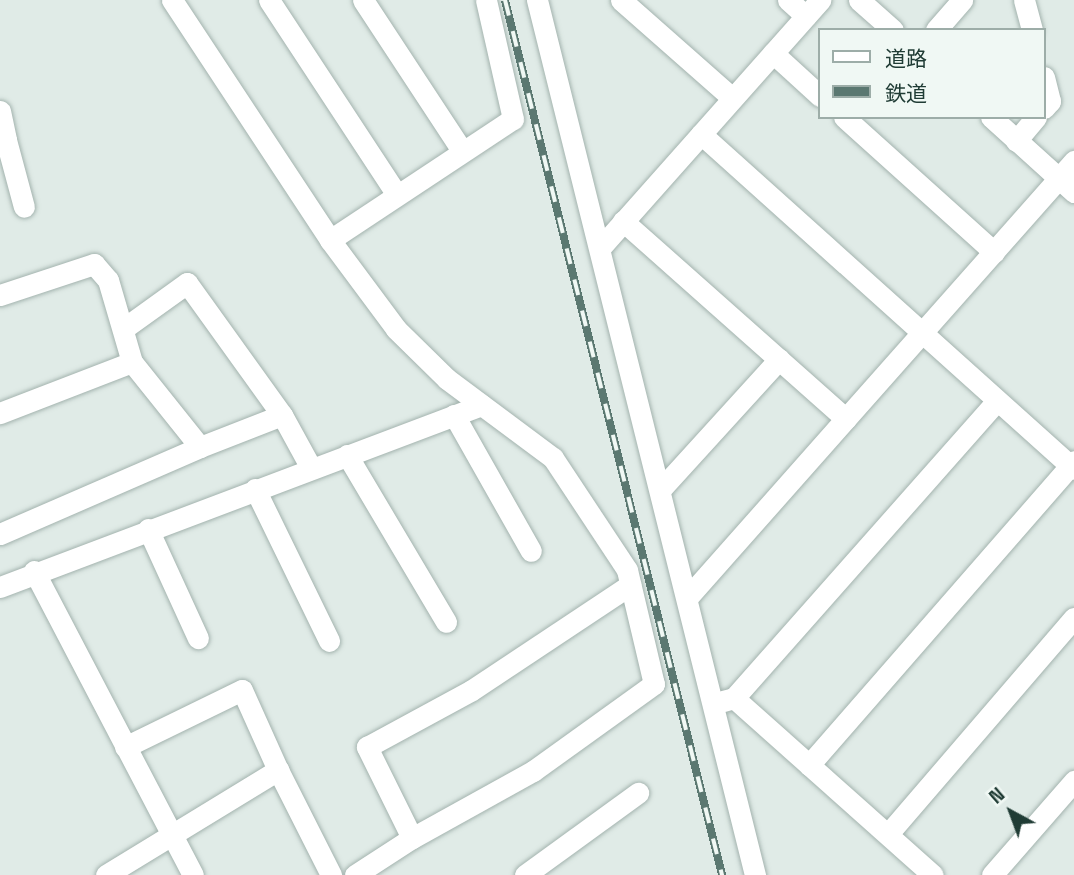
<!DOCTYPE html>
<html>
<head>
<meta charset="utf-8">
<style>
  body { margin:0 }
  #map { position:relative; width:1074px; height:875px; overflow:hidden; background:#e0ebe7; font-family:"Space Grotesk","Noto Sans JP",sans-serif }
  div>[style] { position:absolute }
  .roads { filter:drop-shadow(0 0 2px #a3b3ae) drop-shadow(0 0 2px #a3b3ae) }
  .minor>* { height:21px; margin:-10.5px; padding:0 10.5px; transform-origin:10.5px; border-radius:10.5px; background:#fff }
  .rail>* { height:8px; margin-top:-4px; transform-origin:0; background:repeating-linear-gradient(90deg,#f0f8f4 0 16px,#5b7871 0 32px); box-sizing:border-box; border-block:2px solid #5b7871 }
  span { translate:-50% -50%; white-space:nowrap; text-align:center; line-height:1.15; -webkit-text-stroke:7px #f0f8f4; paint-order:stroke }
  .legend { position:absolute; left:818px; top:28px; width:228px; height:91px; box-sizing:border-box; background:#f0f8f4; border:2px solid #9dada8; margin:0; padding:9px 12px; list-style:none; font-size:21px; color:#203c35 }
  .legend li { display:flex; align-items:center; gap:14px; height:35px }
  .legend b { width:35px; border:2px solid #9dada8 }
  .north { position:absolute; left:976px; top:777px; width:70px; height:70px; -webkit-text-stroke:5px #f0f8f4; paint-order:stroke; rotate:319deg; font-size:19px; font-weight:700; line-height:28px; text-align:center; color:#203c35 }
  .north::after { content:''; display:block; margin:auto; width:24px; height:32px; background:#203c35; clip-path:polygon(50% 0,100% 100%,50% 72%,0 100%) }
</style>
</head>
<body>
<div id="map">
  <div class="roads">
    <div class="minor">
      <i style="left:172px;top:0;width:287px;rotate:56.6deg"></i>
      <i style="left:330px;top:240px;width:111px;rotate:53.4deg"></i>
      <i style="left:396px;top:329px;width:71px;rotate:44.4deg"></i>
      <i style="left:447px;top:379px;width:132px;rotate:36.7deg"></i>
      <i style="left:553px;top:458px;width:134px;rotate:56.5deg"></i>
      <i style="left:627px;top:570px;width:117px;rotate:76.7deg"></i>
      <i style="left:654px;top:684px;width:149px;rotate:144.3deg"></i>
      <i style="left:533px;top:771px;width:138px;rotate:151deg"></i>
      <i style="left:269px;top:0;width:233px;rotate:56.7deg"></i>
      <i style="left:363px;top:0;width:181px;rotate:56.7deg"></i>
      <i style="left:537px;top:0;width:902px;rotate:76.01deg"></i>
      <i style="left:621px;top:0;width:148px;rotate:41.4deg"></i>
      <i style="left:788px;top:0;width:24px;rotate:42deg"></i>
      <i style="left:859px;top:0;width:45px;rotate:41.4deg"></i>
      <i style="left:1024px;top:0;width:31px;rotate:75deg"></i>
      <i style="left:936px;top:30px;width:40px;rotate:-49deg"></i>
      <i style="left:773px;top:53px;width:64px;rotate:42.5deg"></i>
      <i style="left:1044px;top:77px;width:25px;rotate:76deg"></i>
      <i style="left:1050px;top:101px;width:9px;rotate:131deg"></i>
      <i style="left:0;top:111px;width:30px;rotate:78deg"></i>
      <i style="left:6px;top:140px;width:6px;rotate:171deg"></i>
      <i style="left:844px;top:117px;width:202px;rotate:42deg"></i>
      <i style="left:991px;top:117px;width:112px;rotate:42.1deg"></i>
      <i style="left:701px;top:134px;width:501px;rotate:41.93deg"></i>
      <i style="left:6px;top:140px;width:69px;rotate:75deg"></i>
      <i style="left:1016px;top:141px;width:31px;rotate:-50deg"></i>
      <i style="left:623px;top:221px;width:298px;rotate:41.6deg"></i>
      <i style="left:330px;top:240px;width:219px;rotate:-33.5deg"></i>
      <i style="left:513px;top:119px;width:122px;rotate:-102.8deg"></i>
      <i style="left:600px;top:248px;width:332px;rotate:-48.4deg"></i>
      <i style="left:0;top:295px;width:99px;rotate:-18.3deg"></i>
      <i style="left:94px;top:264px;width:21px;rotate:49deg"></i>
      <i style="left:108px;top:280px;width:85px;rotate:73.7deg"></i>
      <i style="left:132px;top:362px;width:142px;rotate:158.9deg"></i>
      <i style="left:123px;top:329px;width:79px;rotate:-35.7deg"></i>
      <i style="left:187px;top:283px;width:163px;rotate:54.3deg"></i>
      <i style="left:282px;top:415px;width:60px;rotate:61.3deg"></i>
      <i style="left:454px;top:415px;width:156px;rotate:60.5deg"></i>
      <i style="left:200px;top:447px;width:88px;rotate:-21.3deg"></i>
      <i style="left:347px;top:455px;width:194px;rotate:59.3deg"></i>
      <i style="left:255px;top:489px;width:169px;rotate:64deg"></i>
      <i style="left:660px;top:490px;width:177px;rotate:-47.7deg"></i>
      <i style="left:148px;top:529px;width:120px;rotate:65.4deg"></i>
      <i style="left:0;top:534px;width:218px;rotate:-23.5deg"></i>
      <i style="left:200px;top:447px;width:109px;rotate:-128.7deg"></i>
      <i style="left:34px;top:571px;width:343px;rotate:62.4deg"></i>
      <i style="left:0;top:587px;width:515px;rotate:-20.69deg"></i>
      <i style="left:687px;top:598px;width:584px;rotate:-48.47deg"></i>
      <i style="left:734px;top:698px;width:397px;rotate:-48.5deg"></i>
      <i style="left:723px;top:701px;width:11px;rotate:-15deg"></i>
      <i style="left:734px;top:698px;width:266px;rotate:41.7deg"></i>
      <i style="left:125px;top:747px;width:130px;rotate:-26deg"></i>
      <i style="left:242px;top:690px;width:88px;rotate:65.8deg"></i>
      <i style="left:809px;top:765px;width:403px;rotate:-48.9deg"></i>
      <i style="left:888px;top:834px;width:285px;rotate:-49.3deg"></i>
      <i style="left:106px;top:875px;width:202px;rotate:-31.4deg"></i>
      <i style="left:278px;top:770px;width:118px;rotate:63.2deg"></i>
      <i style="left:355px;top:875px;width:68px;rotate:-33deg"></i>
      <i style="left:412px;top:838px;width:102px;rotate:-116.3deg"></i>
      <i style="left:367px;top:747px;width:119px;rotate:-28.5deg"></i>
      <i style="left:472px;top:690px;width:190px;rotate:-33.6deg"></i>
      <i style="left:525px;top:875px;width:140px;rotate:-36deg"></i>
      <i style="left:992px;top:875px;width:125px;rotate:-48.9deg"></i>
    </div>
  </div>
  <div class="rail">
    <i style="left:505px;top:0;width:902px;rotate:76.07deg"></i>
  </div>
  <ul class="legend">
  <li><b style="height:9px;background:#fff"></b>道路</li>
  <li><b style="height:9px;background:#5b7871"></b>鉄道</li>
  </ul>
  <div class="north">N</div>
</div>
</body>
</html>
